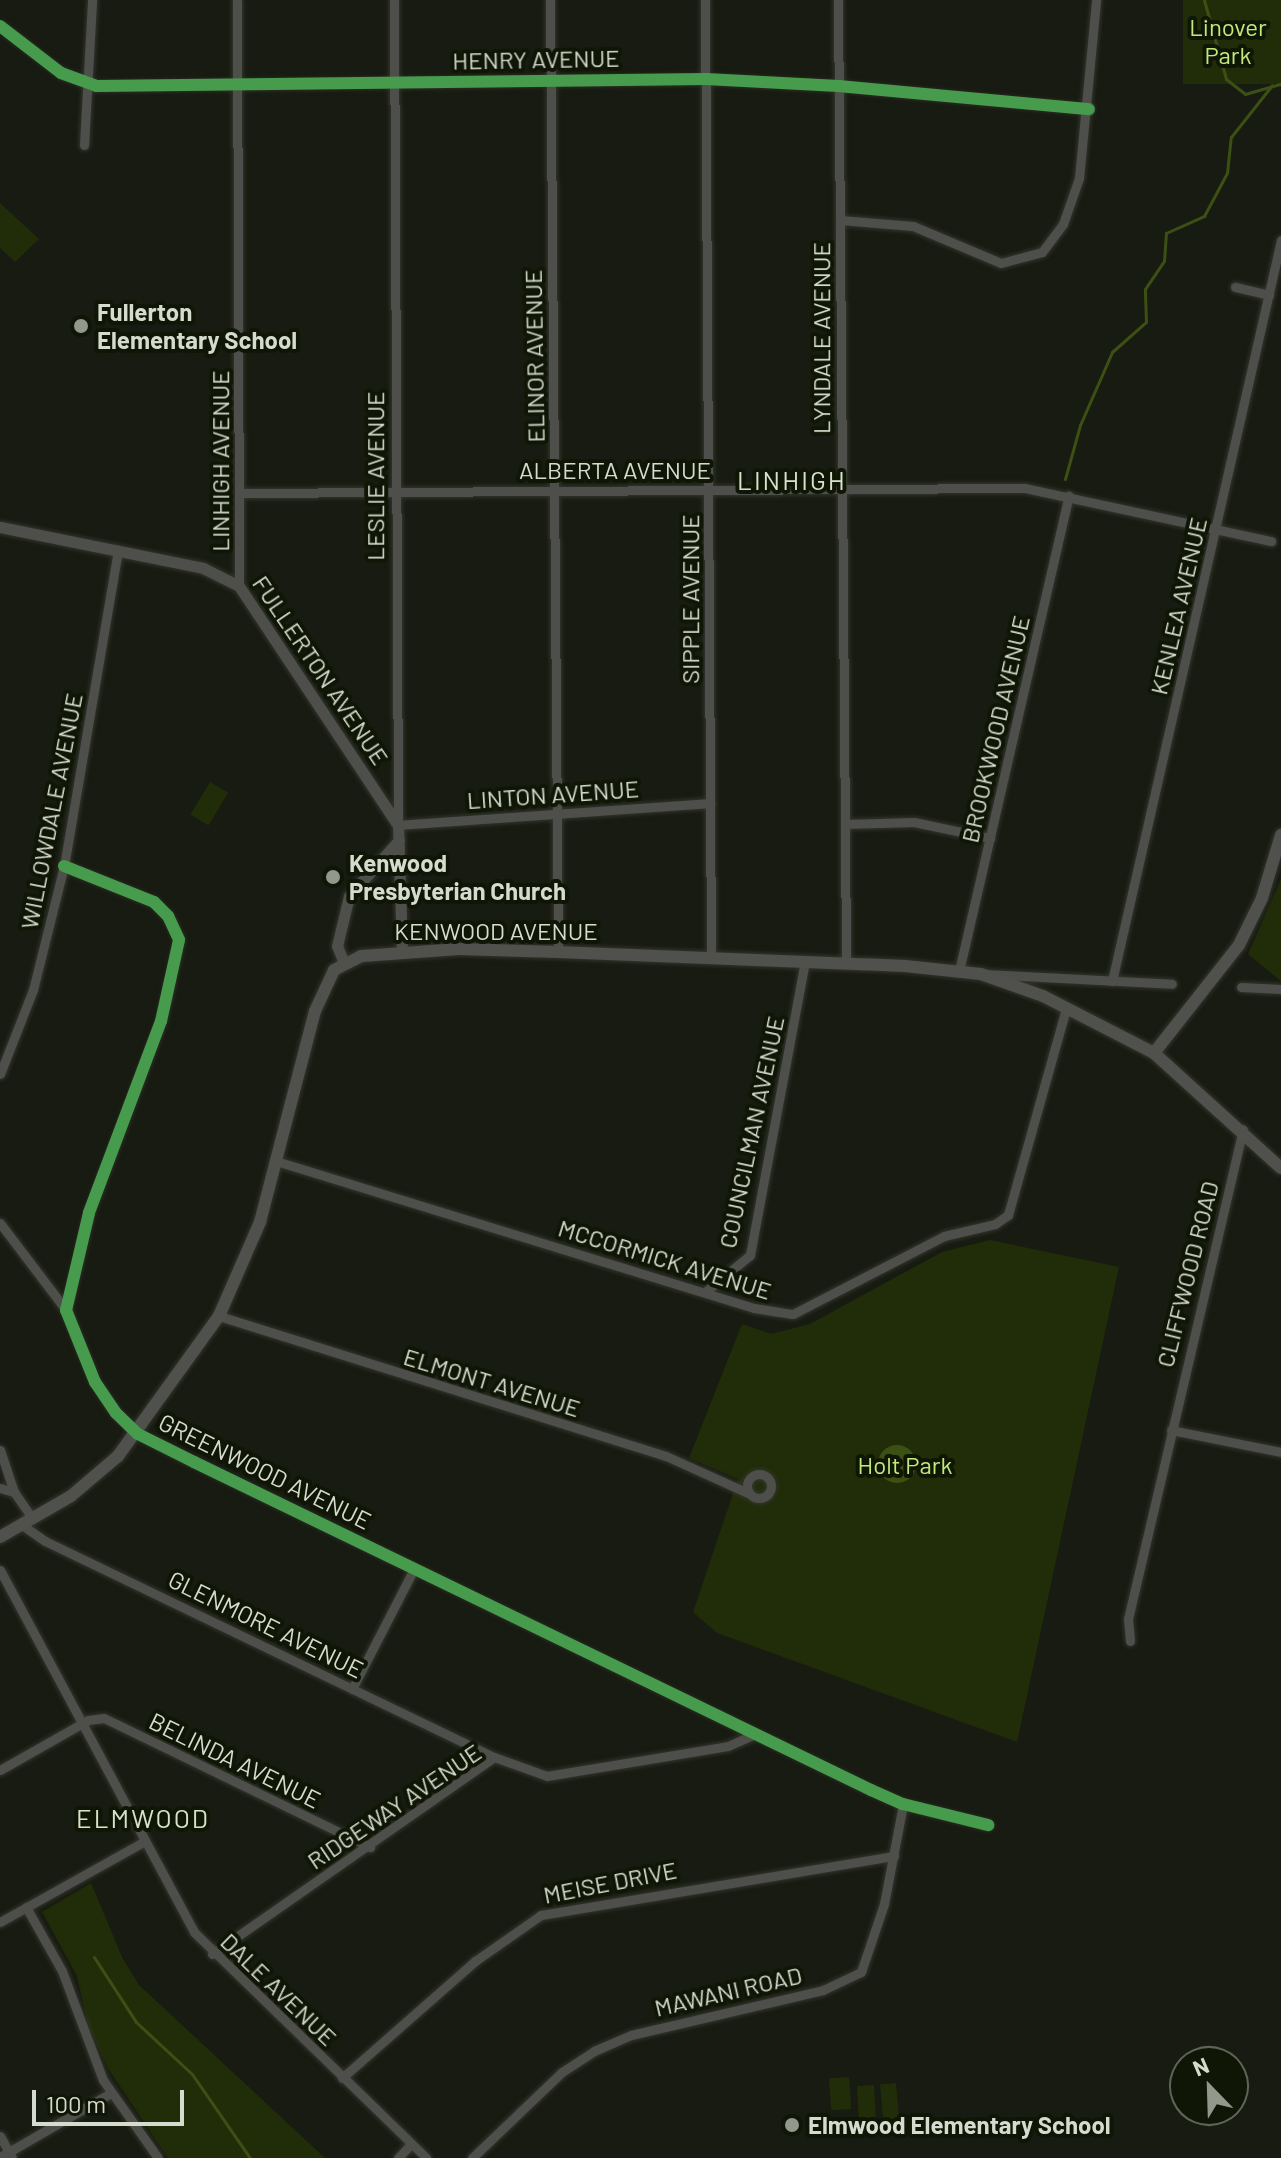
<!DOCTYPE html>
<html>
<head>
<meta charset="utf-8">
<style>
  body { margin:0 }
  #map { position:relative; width:1281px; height:2158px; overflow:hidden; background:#171b11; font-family:Barlow,sans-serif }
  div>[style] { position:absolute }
  .green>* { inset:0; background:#212d08; transform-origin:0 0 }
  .water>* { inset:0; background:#3c5014 }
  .round { border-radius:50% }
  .stream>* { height:3px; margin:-1.5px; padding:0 1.5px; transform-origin:1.5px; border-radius:1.5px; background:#3c5014 }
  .roads { filter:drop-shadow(0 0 2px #32352c) drop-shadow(0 0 2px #32352c) }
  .minor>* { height:9px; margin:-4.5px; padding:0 4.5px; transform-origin:4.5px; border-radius:4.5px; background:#4e4f4b }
  .minor>.ring { margin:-4.5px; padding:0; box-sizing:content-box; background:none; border:9px solid #4e4f4b; border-radius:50% }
  .tertiary>* { height:11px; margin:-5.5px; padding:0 5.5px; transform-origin:5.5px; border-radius:5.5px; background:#4e4f4b }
  .secondary>* { height:12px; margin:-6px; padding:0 6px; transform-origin:6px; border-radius:6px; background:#50514d }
  .cycleway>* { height:12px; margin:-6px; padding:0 6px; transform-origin:6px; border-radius:6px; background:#469c4c }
  .dots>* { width:22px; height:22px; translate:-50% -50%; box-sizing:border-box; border:4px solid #101605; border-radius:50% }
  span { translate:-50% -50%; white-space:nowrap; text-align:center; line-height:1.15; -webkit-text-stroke:8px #101605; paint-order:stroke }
  .park-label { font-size:24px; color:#c1ea7a }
  .street-label { font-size:24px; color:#d6dbcf }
  .poi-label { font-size:24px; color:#d6dbcf; font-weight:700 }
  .left { translate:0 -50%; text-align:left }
  .neighbourhood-label { font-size:26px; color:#d8e2cb; letter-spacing:2px }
  .north { position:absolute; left:1169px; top:2046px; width:80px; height:80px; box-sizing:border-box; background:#101605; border:2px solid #5f6556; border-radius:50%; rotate:337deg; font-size:22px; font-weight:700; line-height:32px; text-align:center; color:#d6dbcf }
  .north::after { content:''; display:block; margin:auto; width:28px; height:36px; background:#93988c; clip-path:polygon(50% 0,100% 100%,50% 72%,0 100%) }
  .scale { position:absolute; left:32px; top:2090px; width:152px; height:36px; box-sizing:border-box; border:4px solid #d6dbcf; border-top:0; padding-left:10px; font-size:24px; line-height:28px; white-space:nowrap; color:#d6dbcf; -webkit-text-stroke:6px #101605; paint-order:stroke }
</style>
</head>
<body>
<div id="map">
  <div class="green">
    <i style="left:1183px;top:0;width:98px;height:84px"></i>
    <i style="clip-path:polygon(0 203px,39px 239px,15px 262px,0 248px)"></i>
    <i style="left:210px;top:782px;width:21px;height:38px;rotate:31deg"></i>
    <i style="clip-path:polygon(1281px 879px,1281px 981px,1248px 954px)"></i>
    <i style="clip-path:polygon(990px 1240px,1119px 1267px,1017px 1742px,717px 1633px,693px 1612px,738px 1479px,689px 1458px,742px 1324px,771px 1334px,810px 1324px,942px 1252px)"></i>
    <i style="clip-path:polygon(91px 1883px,123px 1959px,139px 1985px,325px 2158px,168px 2158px,109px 2070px,88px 2026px,77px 1976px,42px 1912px)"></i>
    <i style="left:849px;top:2077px;width:32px;height:20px;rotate:86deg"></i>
    <i style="left:896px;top:2083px;width:37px;height:16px;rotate:85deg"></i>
    <i style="left:874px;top:2085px;width:36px;height:17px;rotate:87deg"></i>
  </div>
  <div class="water">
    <i class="round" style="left:878px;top:1445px;width:38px;height:38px"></i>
  </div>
  <div class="stream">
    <i style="left:1204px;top:0;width:82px;rotate:74.4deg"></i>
    <i style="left:1226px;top:79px;width:24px;rotate:38deg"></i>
    <i style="left:1245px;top:94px;width:37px;rotate:-16deg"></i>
    <i style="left:1065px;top:479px;width:56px;rotate:-74.5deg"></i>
    <i style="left:1080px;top:425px;width:80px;rotate:-66.3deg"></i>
    <i style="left:1112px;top:352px;width:45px;rotate:-41.4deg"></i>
    <i style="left:1146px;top:322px;width:33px;rotate:-92deg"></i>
    <i style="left:1145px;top:289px;width:34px;rotate:-56deg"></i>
    <i style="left:1164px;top:261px;width:28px;rotate:-86deg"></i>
    <i style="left:1166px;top:233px;width:42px;rotate:-24.1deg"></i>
    <i style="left:1204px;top:216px;width:49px;rotate:-61.9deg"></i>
    <i style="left:1227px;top:173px;width:36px;rotate:-84deg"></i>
    <i style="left:1231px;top:137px;width:66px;rotate:-51.7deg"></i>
    <i style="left:94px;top:1957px;width:77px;rotate:57.1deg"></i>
    <i style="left:136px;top:2022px;width:76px;rotate:42.9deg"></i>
    <i style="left:192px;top:2074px;width:102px;rotate:55.4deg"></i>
  </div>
  <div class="roads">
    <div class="minor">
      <i style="left:237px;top:0;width:586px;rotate:89.8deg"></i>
      <i style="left:394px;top:0;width:825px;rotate:89.72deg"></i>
      <i style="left:398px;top:825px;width:313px;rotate:-4deg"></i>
      <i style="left:550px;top:0;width:952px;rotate:89.52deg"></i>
      <i style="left:705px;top:0;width:958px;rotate:89.64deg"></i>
      <i style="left:838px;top:0;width:963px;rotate:89.52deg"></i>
      <i style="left:0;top:26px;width:77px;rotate:37.6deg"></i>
      <i style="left:61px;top:73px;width:37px;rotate:20deg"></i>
      <i style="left:96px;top:86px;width:610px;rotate:-0.66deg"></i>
      <i style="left:706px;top:79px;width:133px;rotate:3deg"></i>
      <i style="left:839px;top:86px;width:251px;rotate:5.3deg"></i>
      <i style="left:84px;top:145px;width:145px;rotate:-86.8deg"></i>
      <i style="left:840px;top:220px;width:73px;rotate:4.7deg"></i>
      <i style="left:913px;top:226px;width:95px;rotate:22.8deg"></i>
      <i style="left:1001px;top:263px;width:42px;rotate:-15deg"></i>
      <i style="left:1042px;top:252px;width:35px;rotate:-53deg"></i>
      <i style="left:1063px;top:224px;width:49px;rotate:-70.8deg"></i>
      <i style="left:1079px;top:178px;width:179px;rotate:-84.5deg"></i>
      <i style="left:1235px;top:287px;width:35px;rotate:13deg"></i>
      <i style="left:242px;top:493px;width:783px;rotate:-0.37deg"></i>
      <i style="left:1025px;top:488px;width:252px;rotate:12.2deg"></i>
      <i style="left:845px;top:824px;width:69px;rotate:-1.7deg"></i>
      <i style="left:914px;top:822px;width:78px;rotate:11.9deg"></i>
      <i style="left:64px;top:866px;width:97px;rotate:21.8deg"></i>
      <i style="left:154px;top:902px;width:20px;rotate:45deg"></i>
      <i style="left:168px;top:916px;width:26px;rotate:65deg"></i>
      <i style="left:179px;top:940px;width:83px;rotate:102.5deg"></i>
      <i style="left:161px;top:1021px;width:205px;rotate:110.6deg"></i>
      <i style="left:89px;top:1213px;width:100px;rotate:103.3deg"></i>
      <i style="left:66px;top:1310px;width:78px;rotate:68.1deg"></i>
      <i style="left:95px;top:1382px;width:37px;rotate:56deg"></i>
      <i style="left:116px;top:1413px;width:30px;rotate:44deg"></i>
      <i style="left:138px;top:1434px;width:63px;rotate:26.6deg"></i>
      <i style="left:194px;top:1462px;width:752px;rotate:25.85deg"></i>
      <i style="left:871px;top:1790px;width:35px;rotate:24deg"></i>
      <i style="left:903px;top:1804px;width:88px;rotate:13.9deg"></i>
      <i style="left:959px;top:971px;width:488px;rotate:-77deg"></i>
      <i style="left:984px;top:974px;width:188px;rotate:3deg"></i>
      <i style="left:1112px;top:981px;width:760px;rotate:-77.15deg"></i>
      <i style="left:1241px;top:987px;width:40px;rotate:2.9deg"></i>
      <i style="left:0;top:1074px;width:90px;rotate:-68.6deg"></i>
      <i style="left:33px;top:990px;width:128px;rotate:-76deg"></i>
      <i style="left:64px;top:866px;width:321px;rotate:-80.3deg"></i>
      <i style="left:276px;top:1161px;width:500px;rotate:17.09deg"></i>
      <i style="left:754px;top:1308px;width:39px;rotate:9deg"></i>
      <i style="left:793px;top:1314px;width:170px;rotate:-27.3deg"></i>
      <i style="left:944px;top:1236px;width:52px;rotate:-13.2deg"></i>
      <i style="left:995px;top:1224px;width:16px;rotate:-35deg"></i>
      <i style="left:1008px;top:1215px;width:215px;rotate:-74.3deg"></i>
      <i style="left:0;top:1223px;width:109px;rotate:52.8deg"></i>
      <i style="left:705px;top:1292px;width:58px;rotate:-39.4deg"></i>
      <i style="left:750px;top:1255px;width:298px;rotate:-79.4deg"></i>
      <i style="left:219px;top:1316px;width:468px;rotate:17.4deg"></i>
      <i style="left:666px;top:1456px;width:92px;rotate:24.3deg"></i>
      <i style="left:1171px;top:1430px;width:112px;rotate:11.3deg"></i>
      <i style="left:0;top:1450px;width:44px;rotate:71.6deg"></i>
      <i style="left:14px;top:1492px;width:33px;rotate:55deg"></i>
      <i class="ring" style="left:747px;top:1474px;width:15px;height:15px"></i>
      <i style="left:0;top:1488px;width:15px;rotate:16deg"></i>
      <i style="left:22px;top:1525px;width:28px;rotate:35deg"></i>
      <i style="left:45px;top:1541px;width:498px;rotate:25.7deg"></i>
      <i style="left:0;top:1570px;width:411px;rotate:61.8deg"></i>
      <i style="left:194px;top:1932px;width:324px;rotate:44.2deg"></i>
      <i style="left:1130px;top:1641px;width:22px;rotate:-95deg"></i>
      <i style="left:1128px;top:1619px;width:503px;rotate:-76.79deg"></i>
      <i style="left:352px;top:1689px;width:135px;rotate:-62.7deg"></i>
      <i style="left:0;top:1770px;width:101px;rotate:-29.6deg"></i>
      <i style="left:88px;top:1720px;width:16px;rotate:-7deg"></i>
      <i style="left:104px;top:1718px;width:296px;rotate:25.9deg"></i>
      <i style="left:26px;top:1907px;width:73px;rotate:60.6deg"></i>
      <i style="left:62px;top:1971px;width:116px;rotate:69.4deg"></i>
      <i style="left:103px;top:2080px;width:95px;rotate:54.8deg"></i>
      <i style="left:0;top:1922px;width:166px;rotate:-29.2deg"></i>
      <i style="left:212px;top:1954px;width:344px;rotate:-34.9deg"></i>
      <i style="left:494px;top:1757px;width:56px;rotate:19.7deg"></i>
      <i style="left:547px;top:1776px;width:183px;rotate:-9.4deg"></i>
      <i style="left:728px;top:1746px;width:30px;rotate:-24deg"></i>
      <i style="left:342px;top:2078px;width:177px;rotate:-41.3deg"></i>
      <i style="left:475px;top:1961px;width:80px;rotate:-34.9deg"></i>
      <i style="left:541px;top:1915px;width:358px;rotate:-9.5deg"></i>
      <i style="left:0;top:2136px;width:25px;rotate:61deg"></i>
      <i style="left:0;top:2157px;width:128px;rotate:-30deg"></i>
      <i style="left:398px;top:2158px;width:19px;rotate:-47deg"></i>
      <i style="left:472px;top:2158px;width:124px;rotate:-43.7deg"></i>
      <i style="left:562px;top:2072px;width:38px;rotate:-33deg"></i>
      <i style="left:594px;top:2051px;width:40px;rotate:-23.4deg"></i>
      <i style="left:631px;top:2035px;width:197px;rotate:-13.2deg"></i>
      <i style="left:823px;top:1990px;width:42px;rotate:-25.3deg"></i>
      <i style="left:861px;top:1972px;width:72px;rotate:-71.3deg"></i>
      <i style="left:884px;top:1904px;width:102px;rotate:-79.2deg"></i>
    </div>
    <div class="tertiary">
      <i style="left:0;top:527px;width:207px;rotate:11.4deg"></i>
      <i style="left:203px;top:568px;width:40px;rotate:26.6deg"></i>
      <i style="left:239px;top:586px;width:287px;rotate:56.4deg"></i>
      <i style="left:398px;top:825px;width:127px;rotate:88.2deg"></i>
      <i style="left:344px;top:963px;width:18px;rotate:-112deg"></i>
      <i style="left:337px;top:946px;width:51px;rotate:-76.5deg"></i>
      <i style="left:349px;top:896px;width:75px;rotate:-48.2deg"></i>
    </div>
    <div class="secondary">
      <i style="left:1154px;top:1053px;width:137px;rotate:-51.8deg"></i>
      <i style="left:1239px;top:945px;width:52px;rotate:-63.9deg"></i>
      <i style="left:1262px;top:898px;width:66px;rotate:-73.2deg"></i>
      <i style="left:0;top:1537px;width:82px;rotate:-30deg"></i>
      <i style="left:71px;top:1496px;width:62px;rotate:-40.4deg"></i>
      <i style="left:118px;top:1456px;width:173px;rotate:-54.2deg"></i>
      <i style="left:219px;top:1316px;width:103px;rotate:-66.4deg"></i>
      <i style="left:260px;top:1222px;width:218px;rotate:-75.4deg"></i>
      <i style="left:315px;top:1011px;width:45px;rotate:-65.1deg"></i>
      <i style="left:334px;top:970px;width:31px;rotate:-27deg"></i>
      <i style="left:362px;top:956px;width:97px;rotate:-4.1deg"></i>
      <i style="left:459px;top:949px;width:99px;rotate:1.7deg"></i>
      <i style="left:558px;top:952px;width:347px;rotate:2.3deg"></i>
      <i style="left:905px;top:966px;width:76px;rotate:6deg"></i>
      <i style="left:981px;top:974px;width:66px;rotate:19.5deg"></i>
      <i style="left:1043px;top:996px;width:125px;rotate:27.2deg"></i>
      <i style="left:1154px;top:1053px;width:171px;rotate:42.2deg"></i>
    </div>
  </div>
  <div class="cycleway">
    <i style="left:0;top:26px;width:77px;rotate:37.6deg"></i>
    <i style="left:61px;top:73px;width:37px;rotate:20deg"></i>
    <i style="left:96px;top:86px;width:610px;rotate:-0.66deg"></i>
    <i style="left:706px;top:79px;width:133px;rotate:3deg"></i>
    <i style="left:839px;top:86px;width:251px;rotate:5.3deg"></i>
    <i style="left:64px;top:866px;width:97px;rotate:21.8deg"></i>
    <i style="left:154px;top:902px;width:20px;rotate:45deg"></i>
    <i style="left:168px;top:916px;width:26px;rotate:65deg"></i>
    <i style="left:179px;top:940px;width:83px;rotate:102.5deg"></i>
    <i style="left:161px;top:1021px;width:205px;rotate:110.6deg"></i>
    <i style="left:89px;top:1213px;width:100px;rotate:103.3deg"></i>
    <i style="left:66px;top:1310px;width:78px;rotate:68.1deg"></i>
    <i style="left:95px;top:1382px;width:37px;rotate:56deg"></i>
    <i style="left:116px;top:1413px;width:30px;rotate:44deg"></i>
    <i style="left:138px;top:1434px;width:63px;rotate:26.6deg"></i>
    <i style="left:194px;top:1462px;width:752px;rotate:25.85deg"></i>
    <i style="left:871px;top:1790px;width:35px;rotate:24deg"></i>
    <i style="left:903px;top:1804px;width:88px;rotate:13.9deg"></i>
  </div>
  <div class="dots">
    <i style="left:81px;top:326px;background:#93988c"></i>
    <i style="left:333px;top:877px;background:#93988c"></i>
    <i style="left:792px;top:2125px;background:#93988c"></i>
  </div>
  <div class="park-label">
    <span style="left:1228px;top:41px">Linover<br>Park</span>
    <span style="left:905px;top:1465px">Holt Park</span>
  </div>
  <div class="street-label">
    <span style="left:536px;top:59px;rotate:-1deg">HENRY AVENUE</span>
    <span style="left:821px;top:338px;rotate:-90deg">LYNDALE AVENUE</span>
    <span style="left:534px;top:356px;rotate:-91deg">ELINOR AVENUE</span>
    <span style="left:220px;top:461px;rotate:-90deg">LINHIGH AVENUE</span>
    <span style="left:615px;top:470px">ALBERTA AVENUE</span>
    <span style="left:375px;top:476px;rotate:-90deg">LESLIE AVENUE</span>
    <span style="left:690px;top:599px;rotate:-90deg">SIPPLE AVENUE</span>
    <span style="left:1178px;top:606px;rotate:-77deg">KENLEA AVENUE</span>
    <span style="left:321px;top:670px;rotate:56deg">FULLERTON AVENUE</span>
    <span style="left:995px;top:729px;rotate:-77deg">BROOKWOOD AVENUE</span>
    <span style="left:553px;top:794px;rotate:-4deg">LINTON AVENUE</span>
    <span style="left:51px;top:811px;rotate:-79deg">WILLOWDALE AVENUE</span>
    <span style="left:496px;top:931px">KENWOOD AVENUE</span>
    <span style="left:751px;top:1132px;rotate:-78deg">COUNCILMAN AVENUE</span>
    <span style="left:665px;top:1259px;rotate:17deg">MCCORMICK AVENUE</span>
    <span style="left:1187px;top:1274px;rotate:-76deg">CLIFFWOOD ROAD</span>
    <span style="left:492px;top:1382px;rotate:17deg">ELMONT AVENUE</span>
    <span style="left:265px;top:1471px;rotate:26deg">GREENWOOD AVENUE</span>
    <span style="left:266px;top:1624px;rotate:26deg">GLENMORE AVENUE</span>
    <span style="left:235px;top:1760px;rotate:26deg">BELINDA AVENUE</span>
    <span style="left:394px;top:1806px;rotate:-34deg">RIDGEWAY AVENUE</span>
    <span style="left:610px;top:1882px;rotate:-11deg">MEISE DRIVE</span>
    <span style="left:279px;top:1989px;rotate:44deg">DALE AVENUE</span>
    <span style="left:728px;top:1991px;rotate:-13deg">MAWANI ROAD</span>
  </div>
  <div class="poi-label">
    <span class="left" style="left:97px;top:326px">Fullerton<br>Elementary School</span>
    <span class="left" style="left:349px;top:877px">Kenwood<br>Presbyterian Church</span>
    <span class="left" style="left:808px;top:2125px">Elmwood Elementary School</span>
  </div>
  <div class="neighbourhood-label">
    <span style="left:792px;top:480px">LINHIGH</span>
    <span style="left:143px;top:1818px">ELMWOOD</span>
  </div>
  <div class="north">N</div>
  <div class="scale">100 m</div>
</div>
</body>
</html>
